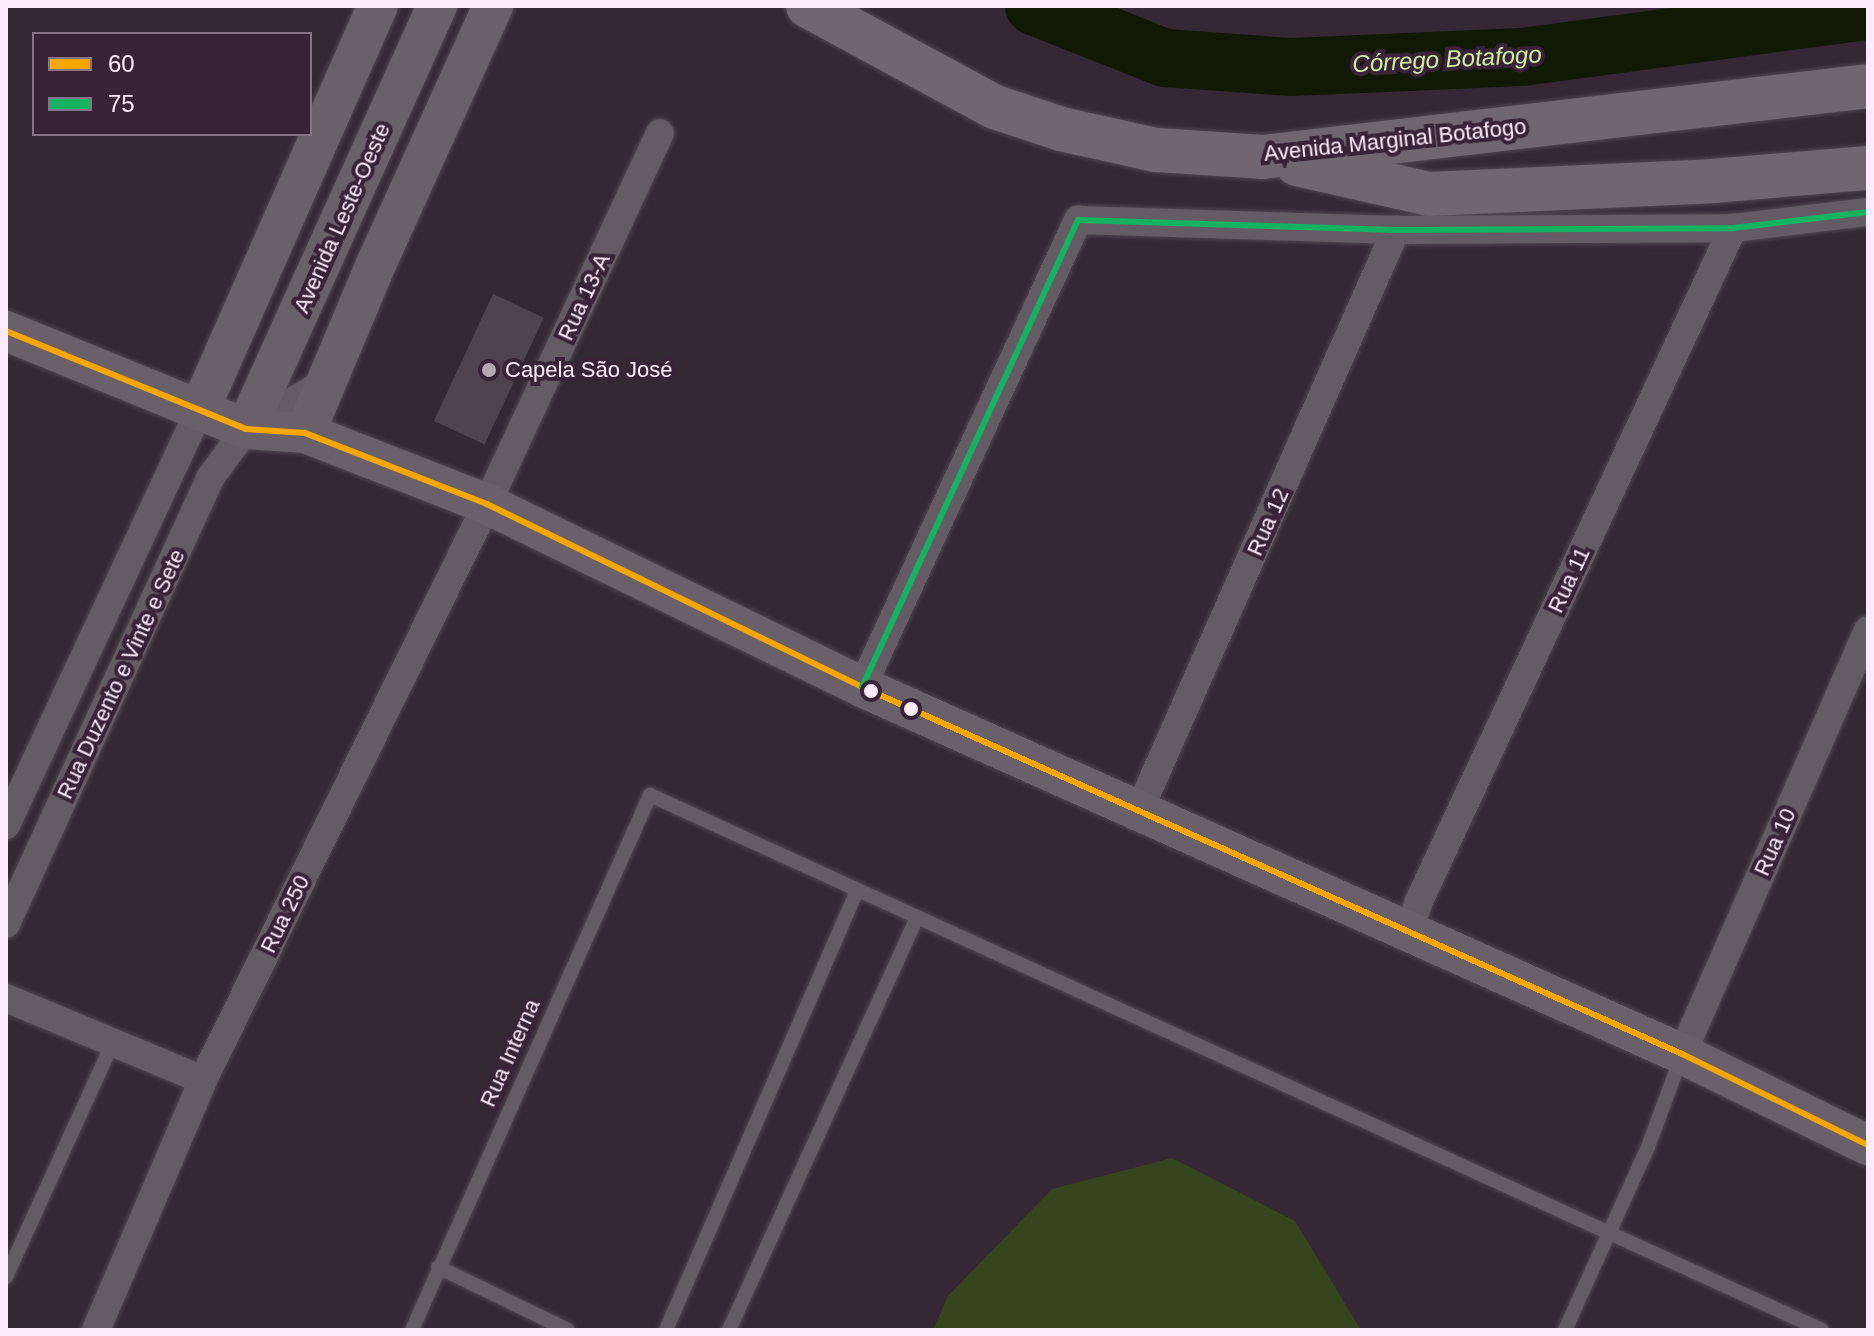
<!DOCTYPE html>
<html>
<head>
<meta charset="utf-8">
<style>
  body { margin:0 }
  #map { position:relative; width:1874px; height:1336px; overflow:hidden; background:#342834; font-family:Arial,sans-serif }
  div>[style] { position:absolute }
  .green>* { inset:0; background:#37451e }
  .river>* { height:58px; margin:-29px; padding:0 29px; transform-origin:29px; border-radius:29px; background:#111905 }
  .building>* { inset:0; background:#504350; transform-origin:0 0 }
  .roads { filter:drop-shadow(0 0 2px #504650) drop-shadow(0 0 2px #504650) }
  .service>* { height:14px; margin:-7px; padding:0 7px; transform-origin:7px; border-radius:7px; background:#655b64 }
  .minor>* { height:28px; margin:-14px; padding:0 14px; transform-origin:14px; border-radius:14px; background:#655b64 }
  .secondary>* { height:40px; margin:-20px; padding:0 20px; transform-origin:20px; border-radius:20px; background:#6a606a }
  .primary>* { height:44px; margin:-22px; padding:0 22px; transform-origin:22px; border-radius:22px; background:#706570 }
  .bus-1>* { height:6px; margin:-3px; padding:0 3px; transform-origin:3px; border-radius:3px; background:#f7a600 }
  .bus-2>* { height:6px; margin:-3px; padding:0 3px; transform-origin:3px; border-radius:3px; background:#13b361 }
  .dots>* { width:22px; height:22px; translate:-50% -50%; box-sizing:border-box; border:4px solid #392339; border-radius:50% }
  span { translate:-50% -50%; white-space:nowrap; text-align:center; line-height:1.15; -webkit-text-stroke:8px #392339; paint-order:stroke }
  .street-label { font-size:22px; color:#fcecfb }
  .poi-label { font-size:22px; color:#fcecfb }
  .left { translate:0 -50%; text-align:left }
  .water-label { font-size:24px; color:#ccf09c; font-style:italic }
  .frame { position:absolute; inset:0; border:8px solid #fcecfb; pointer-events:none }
  .legend { position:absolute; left:32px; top:32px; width:280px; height:104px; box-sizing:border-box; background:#392339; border:2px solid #877387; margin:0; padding:10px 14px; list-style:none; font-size:24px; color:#fcecfb }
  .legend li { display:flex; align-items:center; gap:16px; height:40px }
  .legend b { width:40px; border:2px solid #877387 }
</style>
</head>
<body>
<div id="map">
  <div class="green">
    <i style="clip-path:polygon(1172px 1158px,1295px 1221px,1361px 1330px,933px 1330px,948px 1296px,1052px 1189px)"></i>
  </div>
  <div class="river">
    <i style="left:1034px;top:6px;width:141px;rotate:21.7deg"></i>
    <i style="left:1165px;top:58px;width:127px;rotate:4.1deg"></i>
    <i style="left:1292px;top:67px;width:230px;rotate:-2.5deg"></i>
    <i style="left:1522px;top:57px;width:349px;rotate:-7.6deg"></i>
  </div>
  <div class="building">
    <i style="left:493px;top:294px;width:56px;height:140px;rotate:25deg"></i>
  </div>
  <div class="roads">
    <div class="service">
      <i style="left:438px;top:1267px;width:144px;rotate:25.9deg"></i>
      <i style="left:6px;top:1277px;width:258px;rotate:-65.5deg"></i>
      <i style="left:412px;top:1330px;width:586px;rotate:-66.02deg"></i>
      <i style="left:650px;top:795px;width:1288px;rotate:24.54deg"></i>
      <i style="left:666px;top:1330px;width:480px;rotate:-66.5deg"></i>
      <i style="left:729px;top:1330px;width:454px;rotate:-65.5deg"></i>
      <i style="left:1565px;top:1330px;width:201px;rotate:-65.6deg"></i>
      <i style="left:1648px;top:1147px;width:95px;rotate:-69.7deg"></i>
    </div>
    <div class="minor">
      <i style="left:862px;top:687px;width:515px;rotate:-65.18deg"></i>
      <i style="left:1078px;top:220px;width:318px;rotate:1.8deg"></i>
      <i style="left:1396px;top:230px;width:337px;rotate:-0.3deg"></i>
      <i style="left:1733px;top:228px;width:136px;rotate:-6.8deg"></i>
      <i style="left:1138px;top:813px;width:638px;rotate:-66.13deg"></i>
      <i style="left:6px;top:825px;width:457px;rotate:-65deg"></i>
      <i style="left:6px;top:924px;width:490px;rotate:-65.4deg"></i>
      <i style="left:210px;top:478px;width:61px;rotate:-53.7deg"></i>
      <i style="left:246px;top:429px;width:94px;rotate:-30.7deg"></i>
      <i style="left:1408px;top:933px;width:34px;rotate:-71deg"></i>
      <i style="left:1419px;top:901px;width:743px;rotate:-64.99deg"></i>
      <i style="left:6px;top:998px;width:213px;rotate:22.6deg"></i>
      <i style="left:1682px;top:1054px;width:463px;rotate:-66.3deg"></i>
      <i style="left:96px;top:1330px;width:272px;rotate:-66.8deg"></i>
      <i style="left:203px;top:1080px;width:642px;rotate:-63.75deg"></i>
      <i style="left:487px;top:504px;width:409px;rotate:-65deg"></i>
    </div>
    <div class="secondary">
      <i style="left:6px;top:331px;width:259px;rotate:22.2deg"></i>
      <i style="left:246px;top:429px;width:59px;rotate:3.9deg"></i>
      <i style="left:305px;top:433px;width:195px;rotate:21.3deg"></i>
      <i style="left:487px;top:504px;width:417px;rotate:26deg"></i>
      <i style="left:862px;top:687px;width:898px;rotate:24.11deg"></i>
      <i style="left:1682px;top:1054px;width:207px;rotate:26.1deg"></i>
      <i style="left:199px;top:411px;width:443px;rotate:-66.2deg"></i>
      <i style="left:246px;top:429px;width:464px;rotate:-65.7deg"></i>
      <i style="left:305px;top:433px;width:186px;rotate:-67.2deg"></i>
      <i style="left:377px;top:262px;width:281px;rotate:-65.6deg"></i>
    </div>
    <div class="primary">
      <i style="left:808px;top:6px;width:213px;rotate:28.4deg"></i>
      <i style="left:995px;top:107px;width:70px;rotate:18.4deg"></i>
      <i style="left:1061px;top:129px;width:97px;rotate:12.5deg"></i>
      <i style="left:1156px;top:150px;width:107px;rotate:3.7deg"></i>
      <i style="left:1263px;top:157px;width:609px;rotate:-6.69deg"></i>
      <i style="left:1297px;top:164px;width:135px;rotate:12.8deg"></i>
      <i style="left:1429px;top:194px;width:283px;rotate:-2.6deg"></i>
      <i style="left:1712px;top:181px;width:157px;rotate:-4.8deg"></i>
    </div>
  </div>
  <div class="bus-1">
    <i style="left:6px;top:331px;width:259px;rotate:22.2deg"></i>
    <i style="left:246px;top:429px;width:59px;rotate:3.9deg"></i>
    <i style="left:305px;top:433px;width:195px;rotate:21.3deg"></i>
    <i style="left:487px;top:504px;width:417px;rotate:26deg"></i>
    <i style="left:862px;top:687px;width:898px;rotate:24.11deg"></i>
    <i style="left:1682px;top:1054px;width:207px;rotate:26.1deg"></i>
  </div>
  <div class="bus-2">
    <i style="left:862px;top:687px;width:515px;rotate:-65.18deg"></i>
    <i style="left:1078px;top:220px;width:318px;rotate:1.8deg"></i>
    <i style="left:1396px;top:230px;width:337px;rotate:-0.3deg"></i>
    <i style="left:1733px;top:228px;width:136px;rotate:-6.8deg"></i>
  </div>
  <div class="dots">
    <i style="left:489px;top:370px;background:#b6a7b5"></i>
    <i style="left:871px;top:691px;background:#fcecfb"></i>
    <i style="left:911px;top:709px;background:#fcecfb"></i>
  </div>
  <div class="street-label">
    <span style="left:1395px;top:140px;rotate:-6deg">Avenida Marginal Botafogo</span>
    <span style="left:342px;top:218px;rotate:-66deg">Avenida Leste-Oeste</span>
    <span style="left:584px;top:297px;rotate:-65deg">Rua 13-A</span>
    <span style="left:1268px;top:522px;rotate:-66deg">Rua 12</span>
    <span style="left:1569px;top:580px;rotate:-65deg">Rua 11</span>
    <span style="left:121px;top:674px;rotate:-65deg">Rua Duzento e Vinte e Sete</span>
    <span style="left:1775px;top:842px;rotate:-66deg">Rua 10</span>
    <span style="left:285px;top:914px;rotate:-64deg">Rua 250</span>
    <span style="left:510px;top:1053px;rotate:-66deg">Rua Interna</span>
  </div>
  <div class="poi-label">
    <span class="left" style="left:505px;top:370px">Capela São José</span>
  </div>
  <div class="water-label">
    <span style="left:1447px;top:59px;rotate:-3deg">Córrego Botafogo</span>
  </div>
  <div class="frame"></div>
  <ul class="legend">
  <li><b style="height:10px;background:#f7a600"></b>60</li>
  <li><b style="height:10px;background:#13b361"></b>75</li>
  </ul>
</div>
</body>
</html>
